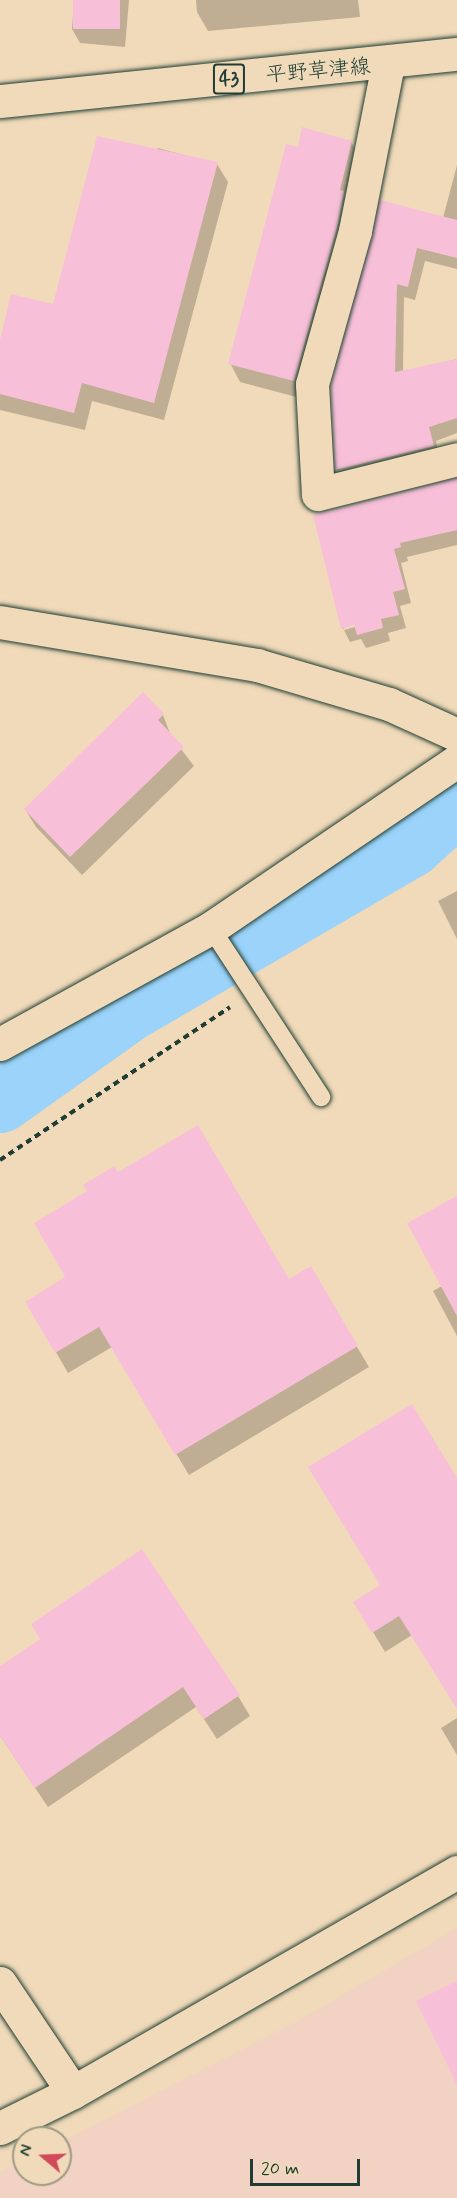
<!DOCTYPE html>
<html>
<head>
<meta charset="utf-8">
<style>
  body { margin:0 }
  #map { position:relative; width:457px; height:2198px; overflow:hidden; background:#f0dab9; font-family:Mynerve,"Klee One",sans-serif }
  div>[style] { position:absolute }
  .built>* { inset:0; background:#f2d2c2 }
  .shadow>* { inset:0; background:#0003 }
  .river>* { height:66px; margin:-33px; padding:0 33px; transform-origin:33px; border-radius:33px; background:#9bd3fa }
  .building>* { inset:0; background:#f8c0d8; transform-origin:0 0 }
  .path>* { height:4px; margin-top:-2px; transform-origin:0; background:repeating-linear-gradient(90deg,#1f3d34 0 6px,transparent 0 10.5px) }
  .roads { filter:drop-shadow(0 0 2px #1f3d34) drop-shadow(0 0 2px #1f3d34) }
  .lane>* { height:18px; margin:-9px; padding:0 9px; transform-origin:9px; border-radius:9px; background:#f0dab9 }
  .street>* { height:33px; margin:-16.5px; padding:0 16.5px; transform-origin:16.5px; border-radius:16.5px; background:#f0dab9 }
  .primary>* { height:33px; margin:-16.5px; padding:0 16.5px; transform-origin:16.5px; border-radius:16.5px; background:#f0dab9 }
  span { translate:-50% -50%; white-space:nowrap; text-align:center; line-height:1.15; -webkit-text-stroke:6px #f0dab9; paint-order:stroke }
  .shield-label span { padding:2px 4px; background:#f0dab9; border:2px solid; border-radius:4px; -webkit-text-stroke-width:0 }
  .shield-label { font-size:20px; color:#1f3d34; font-weight:700 }
  .street-label { font-size:21px; color:#1f3d34 }
  .north { position:absolute; left:12px; top:2126px; width:60px; height:60px; box-sizing:border-box; background:#f0dab9; border:2px solid #9c9b84; border-radius:50%; rotate:289deg; font-size:16px; font-weight:700; line-height:24px; text-align:center; color:#1f3d34 }
  .north::after { content:''; display:block; margin:auto; width:21px; height:27px; background:#d1495b; clip-path:polygon(50% 0,100% 100%,50% 72%,0 100%) }
  .scale { position:absolute; left:250px; top:2159px; width:110px; height:27px; box-sizing:border-box; border:3px solid #1f3d34; border-top:0; padding-left:8px; font-size:18px; line-height:21px; white-space:nowrap; color:#1f3d34; -webkit-text-stroke:4px #f0dab9; paint-order:stroke }
</style>
</head>
<body>
<div id="map">
  <div class="built">
    <i style="clip-path:polygon(457px 1928px,457px 2198px,0 2198px,0 2173px,24px 2161px,24px 2174px,60px 2174px,60px 2142px,298px 2021px)"></i>
  </div>
  <div class="shadow">
    <i style="clip-path:polygon(74px 0,129px 0,125px 47px,80px 43px,72px 29px)"></i>
    <i style="clip-path:polygon(196px 0,358px 0,360px 17px,208px 31px,197px 12px)"></i>
    <i style="clip-path:polygon(351px 142px,362px 161px,304px 399px,240px 382px,230px 363px)"></i>
    <i style="clip-path:polygon(158px 148px,217px 164px,228px 182px,164px 420px,92px 401px,85px 430px,0 410px,0 346px,54px 306px)"></i>
    <i style="clip-path:polygon(457px 165px,457px 269px,425px 261px,415px 300px,404px 297px,403px 372px,457px 359px,457px 433px,436px 441px,440px 459px,345px 483px,337px 470px,332px 386px,381px 202px,443px 218px)"></i>
    <i style="clip-path:polygon(evenodd,457px 480px,457px 545px,407px 557px,408px 561px,401px 563px,411px 603px,400px 606px,406px 628px,388px 633px,390px 641px,366px 648px,361px 639px,350px 642px,343px 628px,315px 517px,457px 480px,361px 622px,362px 625px,344px 630px,344px 626px,361px 622px)"></i>
    <i style="clip-path:polygon(143px 695px,163px 715px,171px 736px,194px 766px,82px 875px,36px 827px,25px 809px)"></i>
    <i style="clip-path:polygon(457px 891px,457px 939px,438px 901px)"></i>
    <i style="clip-path:polygon(117px 1174px,288px 1281px,310px 1268px,369px 1367px,189px 1475px,112px 1347px,68px 1373px,27px 1302px,67px 1278px)"></i>
    <i style="clip-path:polygon(457px 1197px,457px 1336px,433px 1291px,442px 1286px)"></i>
    <i style="clip-path:polygon(457px 1481px,457px 1708px,412px 1635px,385px 1652px,367px 1622px,382px 1586px)"></i>
    <i style="clip-path:polygon(41px 1640px,238px 1696px,250px 1716px,217px 1739px,196px 1707px,48px 1807px,0 1736px,0 1667px)"></i>
    <i style="clip-path:polygon(457px 1718px,457px 1755px,441px 1728px)"></i>
  </div>
  <div class="river">
    <i style="left:0;top:1100px;width:157px;rotate:-35.4deg"></i>
    <i style="left:128px;top:1009px;width:326px;rotate:-30.2deg"></i>
    <i style="left:410px;top:845px;width:64px;rotate:-42.5deg"></i>
  </div>
  <div class="building">
    <i style="left:73px;top:0;width:47px;height:29px"></i>
    <i style="clip-path:polygon(302px 127px,352px 141px,340px 190px,344px 191px,337px 227px,294px 381px,228px 364px,286px 144px,298px 147px)"></i>
    <i style="clip-path:polygon(97px 136px,218px 162px,154px 403px,82px 383px,74px 413px,0 394px,0 340px,11px 294px,53px 304px)"></i>
    <i style="clip-path:polygon(380px 200px,457px 220px,457px 258px,417px 248px,408px 287px,397px 284px,395px 372px,457px 359px,457px 418px,429px 427px,434px 446px,335px 470px,331px 386px)"></i>
    <i style="clip-path:polygon(457px 478px,457px 530px,400px 543px,401px 547px,394px 549px,405px 589px,393px 592px,399px 615px,381px 619px,383px 628px,357px 635px,354px 625px,341px 629px,313px 515px)"></i>
    <i style="clip-path:polygon(143px 692px,164px 714px,158px 720px,184px 747px,70px 857px,24px 809px)"></i>
    <i style="clip-path:polygon(198px 1125px,289px 1279px,311px 1266px,358px 1346px,175px 1455px,99px 1327px,55px 1353px,25px 1302px,65px 1277px,34px 1223px,87px 1191px,83px 1185px,114px 1166px,118px 1172px)"></i>
    <i style="clip-path:polygon(457px 1196px,457px 1316px,407px 1223px)"></i>
    <i style="clip-path:polygon(412px 1404px,457px 1478px,457px 1709px,399px 1616px,372px 1633px,353px 1602px,380px 1585px,308px 1467px)"></i>
    <i style="clip-path:polygon(142px 1549px,240px 1695px,204px 1719px,183px 1687px,35px 1788px,0 1736px,0 1666px,40px 1639px,31px 1624px)"></i>
    <i style="clip-path:polygon(457px 1981px,457px 2085px,416px 2001px)"></i>
  </div>
  <div class="path">
    <i style="left:0;top:1160px;width:276px;rotate:-33.6deg"></i>
  </div>
  <div class="roads">
    <div class="lane">
      <i style="left:211px;top:928px;width:202px;rotate:56.9deg"></i>
    </div>
    <div class="street">
      <i style="left:388px;top:64px;width:170px;rotate:101.2deg"></i>
      <i style="left:355px;top:231px;width:159px;rotate:105.7deg"></i>
      <i style="left:312px;top:384px;width:110px;rotate:86.9deg"></i>
      <i style="left:318px;top:494px;width:143px;rotate:-14.1deg"></i>
      <i style="left:0;top:622px;width:261px;rotate:9.5deg"></i>
      <i style="left:257px;top:665px;width:138px;rotate:16.5deg"></i>
      <i style="left:389px;top:704px;width:75px;rotate:24.5deg"></i>
      <i style="left:0;top:1044px;width:241px;rotate:-28.8deg"></i>
      <i style="left:211px;top:928px;width:297px;rotate:-34.2deg"></i>
      <i style="left:0;top:1983px;width:131px;rotate:56.2deg"></i>
      <i style="left:0;top:2128px;width:81px;rotate:-26.3deg"></i>
      <i style="left:73px;top:2092px;width:443px;rotate:-29.8deg"></i>
    </div>
    <div class="primary">
      <i style="left:0;top:101px;width:459px;rotate:-5.9deg"></i>
    </div>
  </div>
  <div class="shield-label">
    <span style="left:229px;top:79px">43</span>
  </div>
  <div class="street-label">
    <span style="left:318px;top:71px;rotate:-5deg">平野草津線</span>
  </div>
  <div class="north">N</div>
  <div class="scale">20 m</div>
</div>
</body>
</html>
